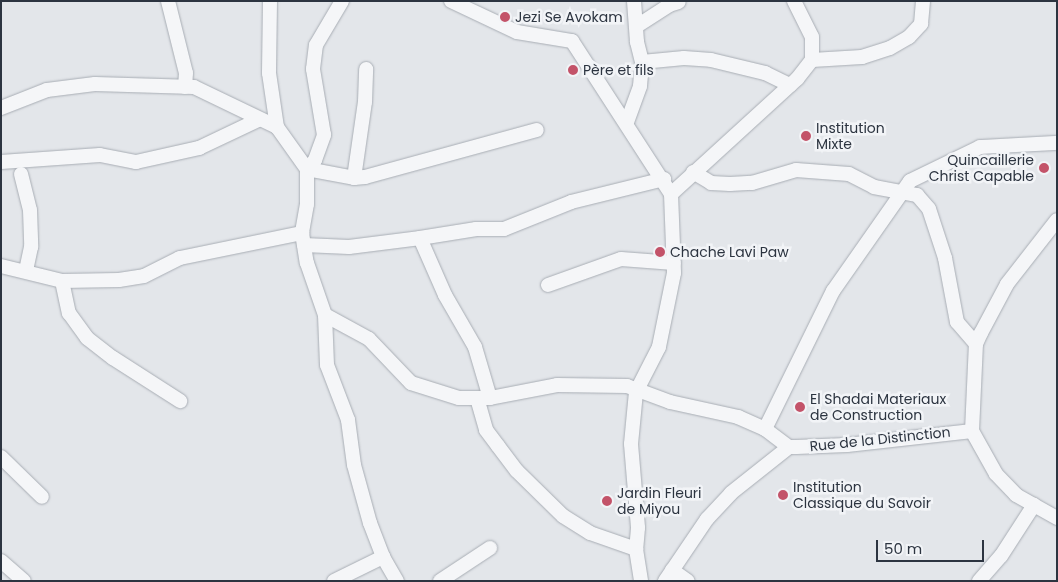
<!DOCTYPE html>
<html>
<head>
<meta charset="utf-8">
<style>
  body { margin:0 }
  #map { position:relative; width:1058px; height:582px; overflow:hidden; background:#e3e6ea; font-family:Poppins,sans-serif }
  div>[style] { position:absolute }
  .roads { filter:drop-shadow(0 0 1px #a8adb4) drop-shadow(0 0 1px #a8adb4) }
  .street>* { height:14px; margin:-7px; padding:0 7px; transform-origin:7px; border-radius:7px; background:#f5f6f8 }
  .dots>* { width:14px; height:14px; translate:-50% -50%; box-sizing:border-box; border:2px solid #f2f4f7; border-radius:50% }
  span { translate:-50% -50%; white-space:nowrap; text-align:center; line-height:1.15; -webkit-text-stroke:5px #f2f4f7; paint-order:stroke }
  .poi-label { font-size:14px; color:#2c3440 }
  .left { translate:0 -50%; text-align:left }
  .right { translate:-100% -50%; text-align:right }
  .street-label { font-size:14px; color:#2c3440 }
  .frame { position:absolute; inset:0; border:2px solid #2c3440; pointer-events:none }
  .scale { position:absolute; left:876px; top:540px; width:108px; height:22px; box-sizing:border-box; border:2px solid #2c3440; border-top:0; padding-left:6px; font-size:15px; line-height:18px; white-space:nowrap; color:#2c3440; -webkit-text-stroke:4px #f2f4f7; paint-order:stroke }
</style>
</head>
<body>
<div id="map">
  <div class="roads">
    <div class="street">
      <i style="left:168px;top:1px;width:74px;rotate:76deg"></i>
      <i style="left:186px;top:73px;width:14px;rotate:94deg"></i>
      <i style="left:270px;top:1px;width:72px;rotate:90.8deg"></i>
      <i style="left:269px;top:73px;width:55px;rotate:81.6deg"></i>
      <i style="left:451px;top:1px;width:73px;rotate:25.2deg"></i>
      <i style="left:517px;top:32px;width:56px;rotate:9.3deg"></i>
      <i style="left:572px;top:41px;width:182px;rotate:57.1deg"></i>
      <i style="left:671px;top:194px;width:79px;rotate:87.8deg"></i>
      <i style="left:674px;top:273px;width:76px;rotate:101.5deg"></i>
      <i style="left:659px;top:347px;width:51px;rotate:117.1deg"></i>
      <i style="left:636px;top:392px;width:52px;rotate:95.5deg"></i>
      <i style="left:631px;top:444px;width:84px;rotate:85.2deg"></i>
      <i style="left:638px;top:528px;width:21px;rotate:95deg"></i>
      <i style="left:636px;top:549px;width:32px;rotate:81deg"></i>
      <i style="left:637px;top:26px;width:38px;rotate:-33deg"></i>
      <i style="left:669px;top:5px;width:10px;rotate:-17deg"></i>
      <i style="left:812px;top:60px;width:50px;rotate:-3.4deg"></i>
      <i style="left:862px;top:57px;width:29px;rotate:-18deg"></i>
      <i style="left:890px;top:48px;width:22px;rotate:-30deg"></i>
      <i style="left:909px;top:37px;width:18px;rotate:-47deg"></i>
      <i style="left:921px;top:24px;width:23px;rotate:-85deg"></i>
      <i style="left:642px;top:62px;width:42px;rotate:-5.4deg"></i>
      <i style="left:684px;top:58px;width:27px;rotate:4deg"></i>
      <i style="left:711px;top:60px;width:56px;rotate:13.5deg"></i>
      <i style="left:765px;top:73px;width:28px;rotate:26deg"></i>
      <i style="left:1px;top:108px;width:49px;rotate:-21.4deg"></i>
      <i style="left:47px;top:90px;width:48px;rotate:-7.1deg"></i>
      <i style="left:95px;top:84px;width:99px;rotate:1.7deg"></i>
      <i style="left:194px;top:87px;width:92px;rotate:25.7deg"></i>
      <i style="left:277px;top:127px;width:52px;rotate:54.5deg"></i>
      <i style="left:307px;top:169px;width:35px;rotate:90deg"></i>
      <i style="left:307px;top:204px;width:29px;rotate:100deg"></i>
      <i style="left:302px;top:233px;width:30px;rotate:81deg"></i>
      <i style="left:307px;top:263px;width:55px;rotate:70.9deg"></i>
      <i style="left:325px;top:315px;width:50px;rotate:87.7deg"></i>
      <i style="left:327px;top:365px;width:59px;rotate:69.1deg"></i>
      <i style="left:348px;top:420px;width:45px;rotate:82.4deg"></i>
      <i style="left:354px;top:465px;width:60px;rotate:74.6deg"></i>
      <i style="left:370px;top:523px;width:36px;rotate:69deg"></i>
      <i style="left:383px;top:557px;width:28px;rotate:60deg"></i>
      <i style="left:627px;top:122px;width:38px;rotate:-70deg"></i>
      <i style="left:640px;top:86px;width:24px;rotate:-85deg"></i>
      <i style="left:642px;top:62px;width:21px;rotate:-104deg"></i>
      <i style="left:637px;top:42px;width:41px;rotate:-94.2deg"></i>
      <i style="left:1px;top:162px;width:99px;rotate:-4deg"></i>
      <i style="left:100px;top:155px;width:37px;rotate:11deg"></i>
      <i style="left:136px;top:162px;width:65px;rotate:-12.5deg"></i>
      <i style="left:199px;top:148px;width:65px;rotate:-25.4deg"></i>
      <i style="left:307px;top:169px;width:48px;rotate:10.8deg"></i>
      <i style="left:354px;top:178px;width:11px;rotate:-5deg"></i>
      <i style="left:365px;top:177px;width:178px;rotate:-15.3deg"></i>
      <i style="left:307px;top:169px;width:12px;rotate:-48deg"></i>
      <i style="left:315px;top:160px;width:27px;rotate:-70deg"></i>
      <i style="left:324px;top:135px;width:67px;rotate:-99.5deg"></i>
      <i style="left:313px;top:69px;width:24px;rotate:-83deg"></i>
      <i style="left:316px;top:45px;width:51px;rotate:-59.4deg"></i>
      <i style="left:693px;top:172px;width:21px;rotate:31deg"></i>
      <i style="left:711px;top:183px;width:19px;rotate:3deg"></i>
      <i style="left:730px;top:184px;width:22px;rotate:-3deg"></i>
      <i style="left:752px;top:183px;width:46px;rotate:-16.5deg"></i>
      <i style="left:796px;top:170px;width:53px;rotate:4.3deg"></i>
      <i style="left:849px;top:174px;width:28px;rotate:27deg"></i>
      <i style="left:874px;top:187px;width:44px;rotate:10.5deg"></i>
      <i style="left:917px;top:195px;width:18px;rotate:49deg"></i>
      <i style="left:929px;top:209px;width:52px;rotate:71.9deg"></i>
      <i style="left:945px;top:258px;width:65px;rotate:79.4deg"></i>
      <i style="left:957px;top:322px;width:29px;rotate:49deg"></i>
      <i style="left:21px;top:174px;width:37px;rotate:76deg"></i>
      <i style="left:30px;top:210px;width:37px;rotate:88deg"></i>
      <i style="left:31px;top:247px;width:24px;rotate:102deg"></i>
      <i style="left:354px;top:178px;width:77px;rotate:-81.8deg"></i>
      <i style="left:365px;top:102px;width:33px;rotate:-88deg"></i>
      <i style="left:671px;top:194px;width:171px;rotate:-42.4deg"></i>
      <i style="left:797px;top:79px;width:24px;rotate:-52deg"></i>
      <i style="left:812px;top:60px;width:23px;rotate:-90deg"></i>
      <i style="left:812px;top:37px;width:40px;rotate:-116.6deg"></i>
      <i style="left:420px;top:238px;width:57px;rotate:-9.1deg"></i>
      <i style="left:476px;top:229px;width:28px"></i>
      <i style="left:504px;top:229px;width:72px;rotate:-21.9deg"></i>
      <i style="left:571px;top:202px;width:96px;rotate:-13.9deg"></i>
      <i style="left:304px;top:245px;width:45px;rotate:2.5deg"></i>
      <i style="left:349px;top:247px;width:72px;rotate:-7.2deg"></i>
      <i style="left:420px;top:238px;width:62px;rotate:66.3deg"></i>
      <i style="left:445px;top:295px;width:60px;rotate:60deg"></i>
      <i style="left:475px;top:347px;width:53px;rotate:73.6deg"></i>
      <i style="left:1px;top:266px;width:63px;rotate:13.8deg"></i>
      <i style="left:62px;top:281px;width:57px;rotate:-1deg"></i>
      <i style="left:119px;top:280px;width:25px;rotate:-9deg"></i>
      <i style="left:144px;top:276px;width:40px;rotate:-26.6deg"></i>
      <i style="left:180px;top:258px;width:125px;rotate:-11.6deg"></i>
      <i style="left:62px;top:281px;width:33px;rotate:78deg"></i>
      <i style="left:69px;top:313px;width:31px;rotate:54deg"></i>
      <i style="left:87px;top:338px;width:33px;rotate:38deg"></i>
      <i style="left:113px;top:358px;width:80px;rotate:32.7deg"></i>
      <i style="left:548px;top:285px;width:77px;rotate:-19.6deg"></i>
      <i style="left:621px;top:259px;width:53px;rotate:4.3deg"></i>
      <i style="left:325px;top:315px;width:50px;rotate:28.6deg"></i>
      <i style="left:369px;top:339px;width:61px;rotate:46.3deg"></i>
      <i style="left:411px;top:383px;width:50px;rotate:17.4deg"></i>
      <i style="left:459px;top:398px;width:31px"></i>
      <i style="left:490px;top:398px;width:68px;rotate:-11deg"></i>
      <i style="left:557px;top:385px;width:70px;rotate:0.8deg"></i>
      <i style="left:627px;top:386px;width:46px;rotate:20.4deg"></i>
      <i style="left:670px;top:402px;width:70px;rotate:12.4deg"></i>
      <i style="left:738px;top:417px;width:30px;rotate:24deg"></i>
      <i style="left:765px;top:429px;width:30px;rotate:37deg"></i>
      <i style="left:789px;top:447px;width:7px"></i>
      <i style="left:796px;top:447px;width:51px;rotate:-2.2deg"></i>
      <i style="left:847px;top:445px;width:126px;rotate:-6.4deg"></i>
      <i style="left:972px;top:431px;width:87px;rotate:-87.4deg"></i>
      <i style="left:976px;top:344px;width:12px;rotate:-66deg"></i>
      <i style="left:981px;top:333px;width:55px;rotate:-62deg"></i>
      <i style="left:1007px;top:284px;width:81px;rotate:-52deg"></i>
      <i style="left:477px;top:398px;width:33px;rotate:74deg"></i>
      <i style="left:486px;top:430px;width:20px;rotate:53deg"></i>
      <i style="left:498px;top:446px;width:31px;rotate:53deg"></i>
      <i style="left:517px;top:471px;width:64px;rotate:44.4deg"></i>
      <i style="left:563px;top:516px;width:32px;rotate:32deg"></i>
      <i style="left:590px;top:533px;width:49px;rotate:19.2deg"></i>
      <i style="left:765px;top:429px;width:154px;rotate:-63.8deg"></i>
      <i style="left:833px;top:291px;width:134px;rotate:-55deg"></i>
      <i style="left:910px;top:181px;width:78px;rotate:-25.9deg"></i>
      <i style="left:980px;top:147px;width:77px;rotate:-3deg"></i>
      <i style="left:972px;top:431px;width:49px;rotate:60.8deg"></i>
      <i style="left:996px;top:474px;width:29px;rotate:46deg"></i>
      <i style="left:1016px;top:495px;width:47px;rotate:29.3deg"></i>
      <i style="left:1px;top:457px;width:57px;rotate:44.3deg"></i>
      <i style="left:1px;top:561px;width:30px;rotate:41deg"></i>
      <i style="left:672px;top:570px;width:19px;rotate:35deg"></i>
      <i style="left:334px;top:581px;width:55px;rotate:-26.1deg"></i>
      <i style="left:440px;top:581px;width:60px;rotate:-33.4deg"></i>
      <i style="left:665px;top:581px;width:75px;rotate:-55.9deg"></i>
      <i style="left:707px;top:519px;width:35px;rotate:-47deg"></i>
      <i style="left:731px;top:493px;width:74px;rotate:-38.4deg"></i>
      <i style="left:979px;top:581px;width:33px;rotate:-49deg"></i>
      <i style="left:1001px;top:556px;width:61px;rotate:-57.1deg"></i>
    </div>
  </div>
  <div class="dots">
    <i style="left:505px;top:17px;background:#c35369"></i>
    <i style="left:573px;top:70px;background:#c35369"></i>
    <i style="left:806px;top:136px;background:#c35369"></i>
    <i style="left:1044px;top:168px;background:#c35369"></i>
    <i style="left:660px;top:252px;background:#c35369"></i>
    <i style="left:800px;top:407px;background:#c35369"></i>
    <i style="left:783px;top:495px;background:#c35369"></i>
    <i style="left:607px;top:501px;background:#c35369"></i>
  </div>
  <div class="poi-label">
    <span class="left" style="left:515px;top:17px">Jezi Se Avokam</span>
    <span class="left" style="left:583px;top:70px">Père et fils</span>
    <span class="left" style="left:816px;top:136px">Institution<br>Mixte</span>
    <span class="right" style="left:1034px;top:168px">Quincaillerie<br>Christ Capable</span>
    <span class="left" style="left:670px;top:252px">Chache Lavi Paw</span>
    <span class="left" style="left:810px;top:407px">El Shadai Materiaux<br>de Construction</span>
    <span class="left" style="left:793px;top:495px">Institution<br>Classique du Savoir</span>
    <span class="left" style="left:617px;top:501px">Jardin Fleuri<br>de Miyou</span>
  </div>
  <div class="street-label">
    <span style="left:880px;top:439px;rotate:-6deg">Rue de la Distinction</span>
  </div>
  <div class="frame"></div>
  <div class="scale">50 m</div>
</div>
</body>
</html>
